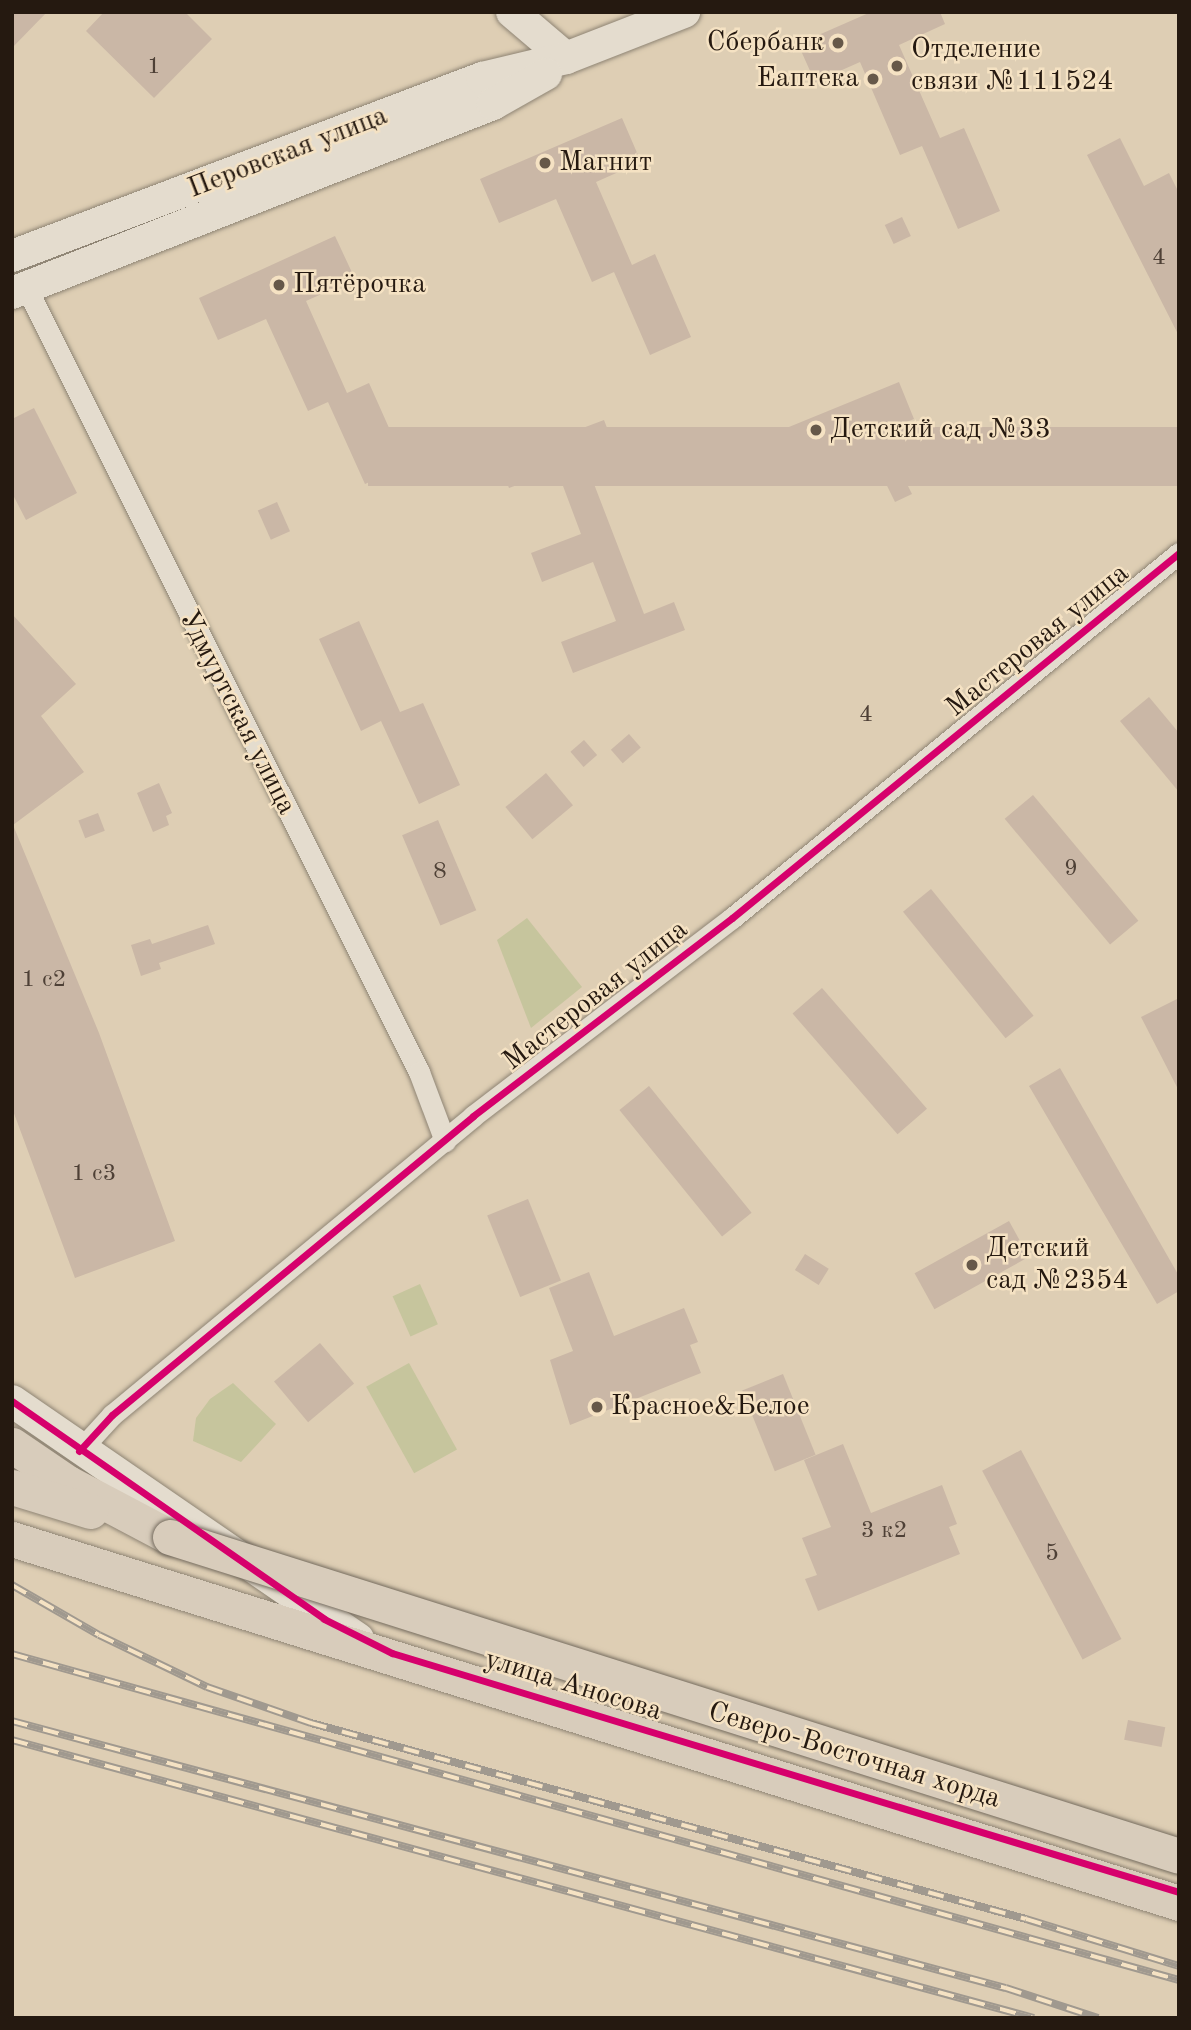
<!DOCTYPE html>
<html>
<head>
<meta charset="utf-8">
<style>
  body { margin:0 }
  #map { position:relative; width:1191px; height:2030px; overflow:hidden; background:#deceb4; font-family:"Old Standard TT",serif }
  div>[style] { position:absolute }
  .green>* { inset:0; background:#c6c59d; transform-origin:0 0 }
  .building>* { inset:0; background:#cab7a6; transform-origin:0 0 }
  .roads { filter:drop-shadow(0 0 2px #8e8474) drop-shadow(0 0 2px #8e8474) }
  .street>* { height:21px; margin:-10.5px; padding:0 10.5px; transform-origin:10.5px; border-radius:10.5px; background:#e4dcce }
  .secondary>* { height:32px; margin:-16px; padding:0 16px; transform-origin:16px; border-radius:16px; background:#e4dcce }
  .primary>* { height:35px; margin:-17.5px; padding:0 17.5px; transform-origin:17.5px; border-radius:17.5px; background:#d8ccbb }
  .rail>* { height:8px; margin-top:-4px; transform-origin:0; background:repeating-linear-gradient(90deg,#f5e2c3 0 16px,#a0998f 0 32px); box-sizing:border-box; border-block:2px solid #a0998f }
  .bridges { filter:drop-shadow(0 0 2px #746b5e) drop-shadow(0 0 2px #746b5e) }
  .primary-bridge>* { height:35px; margin:-17.5px; padding:0 17.5px; transform-origin:17.5px; border-radius:17.5px; background:#d8ccbb }
  .cycleway>* { height:7px; margin:-3.5px; padding:0 3.5px; transform-origin:3.5px; border-radius:3.5px; background:#d6006c }
  .dots>* { width:19px; height:19px; translate:-50% -50%; box-sizing:border-box; border:4px solid #f5e2c3; border-radius:50% }
  span { translate:-50% -50%; white-space:nowrap; text-align:center; line-height:1.15; -webkit-text-stroke:5px #f5e2c3; paint-order:stroke }
  .number-label { font-size:24px; color:#4e4036 }
  .number-label span { -webkit-text-stroke-width:0 }
  .poi-label { font-size:28px; color:#251910 }
  .right { translate:-100% -50%; text-align:right }
  .left { translate:0 -50%; text-align:left }
  .street-label { font-size:28px; color:#251910 }
  .frame { position:absolute; inset:0; border:14px solid #251910; pointer-events:none }
</style>
</head>
<body>
<div id="map">
  <div class="green">
    <i style="clip-path:polygon(527px 918px,582px 987px,531px 1028px,497px 940px)"></i>
    <i style="left:420px;top:1284px;width:44px;height:30px;rotate:66deg"></i>
    <i style="left:409px;top:1363px;width:99px;height:49px;rotate:61deg"></i>
    <i style="clip-path:polygon(233px 1383px,276px 1424px,241px 1462px,193px 1441px,196px 1418px,210px 1399px)"></i>
  </div>
  <div class="building">
    <i style="clip-path:polygon(12px 12px,47px 12px,12px 48px)"></i>
    <i style="clip-path:polygon(104px 12px,185px 12px,212px 39px,154px 98px,86px 31px)"></i>
    <i style="clip-path:polygon(871px 12px,940px 12px,945px 24px,899px 45px,940px 138px,964px 128px,1000px 211px,958px 229px,922px 146px,900px 155px,860px 62px,815px 82px,798px 44px)"></i>
    <i style="clip-path:polygon(622px 118px,641px 162px,596px 182px,632px 265px,655px 254px,691px 337px,650px 355px,614px 272px,592px 282px,556px 199px,499px 223px,480px 179px)"></i>
    <i style="clip-path:polygon(1120px 138px,1144px 186px,1169px 173px,1179px 193px,1179px 336px,1087px 155px)"></i>
    <i style="left:902px;top:217px;width:21px;height:19px;rotate:65deg"></i>
    <i style="clip-path:polygon(335px 236px,355px 279px,306px 301px,347px 393px,369px 383px,406px 466px,365px 484px,328px 402px,308px 411px,266px 319px,218px 340px,199px 298px)"></i>
    <i style="clip-path:polygon(899px 382px,914px 419px,881px 432px,912px 494px,895px 502px,864px 439px,765px 480px,750px 443px)"></i>
    <i style="clip-path:polygon(34px 408px,77px 493px,26px 520px,12px 493px,12px 419px)"></i>
    <i style="clip-path:polygon(604px 420px,614px 446px,584px 458px,644px 614px,674px 602px,685px 630px,573px 673px,561px 642px,616px 621px,593px 562px,542px 582px,531px 553px,581px 534px,557px 470px,509px 488px,498px 460px)"></i>
    <i style="left:1179px;top:427px;width:59px;height:811px;rotate:90deg"></i>
    <i style="left:277px;top:502px;width:32px;height:21px;rotate:66deg"></i>
    <i style="clip-path:polygon(12px 614px,76px 684px,41px 716px,84px 772px,13px 825px,99px 1033px,175px 1241px,75px 1278px,12px 1108px)"></i>
    <i style="clip-path:polygon(359px 621px,400px 712px,423px 703px,460px 785px,419px 804px,381px 721px,361px 731px,319px 639px)"></i>
    <i style="clip-path:polygon(1149px 697px,1179px 733px,1179px 792px,1120px 721px)"></i>
    <i style="left:629px;top:734px;width:18px;height:24px;rotate:49deg"></i>
    <i style="left:584px;top:740px;width:20px;height:18px;rotate:49deg"></i>
    <i style="left:546px;top:773px;width:42px;height:53px;rotate:50deg"></i>
    <i style="clip-path:polygon(159px 783px,172px 813px,166px 816px,169px 825px,153px 832px,137px 793px)"></i>
    <i style="left:1033px;top:795px;width:164px;height:37px;rotate:50deg"></i>
    <i style="left:98px;top:813px;width:19px;height:21px;rotate:69deg"></i>
    <i style="left:438px;top:820px;width:98px;height:39px;rotate:67deg"></i>
    <i style="left:931px;top:889px;width:163px;height:36px;rotate:51deg"></i>
    <i style="clip-path:polygon(208px 925px,215px 944px,159px 963px,161px 969px,141px 976px,131px 945px,150px 939px,152px 944px)"></i>
    <i style="left:822px;top:988px;width:160px;height:39px;rotate:49deg"></i>
    <i style="clip-path:polygon(1179px 998px,1179px 1091px,1141px 1017px)"></i>
    <i style="clip-path:polygon(1060px 1068px,1179px 1276px,1179px 1291px,1157px 1304px,1029px 1086px)"></i>
    <i style="left:649px;top:1086px;width:163px;height:38px;rotate:51deg"></i>
    <i style="left:528px;top:1199px;width:88px;height:44px;rotate:68deg"></i>
    <i style="left:1009px;top:1221px;width:41px;height:108px;rotate:61deg"></i>
    <i style="left:805px;top:1254px;width:28px;height:19px;rotate:32deg"></i>
    <i style="clip-path:polygon(589px 1272px,614px 1336px,684px 1308px,698px 1342px,690px 1345px,701px 1373px,570px 1425px,550px 1360px,573px 1351px,549px 1288px)"></i>
    <i style="left:320px;top:1343px;width:53px;height:60px;rotate:50deg"></i>
    <i style="left:783px;top:1374px;width:87px;height:44px;rotate:68deg"></i>
    <i style="clip-path:polygon(843px 1444px,871px 1513px,942px 1485px,957px 1524px,949px 1527px,960px 1554px,818px 1611px,805px 1579px,817px 1575px,802px 1538px,831px 1527px,804px 1460px)"></i>
    <i style="left:1021px;top:1450px;width:214px;height:44px;rotate:62deg"></i>
    <i style="left:1128px;top:1720px;width:38px;height:20px;rotate:11deg"></i>
  </div>
  <div class="roads">
    <div class="street">
      <i style="left:26px;top:287px;width:878px;rotate:63.41deg"></i>
      <i style="left:419px;top:1072px;width:74px;rotate:69.4deg"></i>
      <i style="left:79px;top:1451px;width:49px;rotate:-47.5deg"></i>
      <i style="left:112px;top:1415px;width:469px;rotate:-39.6deg"></i>
      <i style="left:473px;top:1116px;width:326px;rotate:-37.4deg"></i>
      <i style="left:732px;top:918px;width:577px;rotate:-39.23deg"></i>
    </div>
    <div class="secondary">
      <i style="left:512px;top:12px;width:71px;rotate:40.4deg"></i>
      <i style="left:12px;top:256px;width:503px;rotate:-20.74deg"></i>
      <i style="left:482px;top:78px;width:86px;rotate:-13.4deg"></i>
      <i style="left:566px;top:58px;width:127px;rotate:-21.3deg"></i>
      <i style="left:12px;top:293px;width:517px;rotate:-21.45deg"></i>
      <i style="left:493px;top:104px;width:61px;rotate:-29.5deg"></i>
      <i style="left:12px;top:1401px;width:420px;rotate:34.5deg"></i>
    </div>
    <div class="primary">
      <i style="left:12px;top:1445px;width:68px;rotate:34.2deg"></i>
      <i style="left:68px;top:1483px;width:115px;rotate:27.9deg"></i>
      <i style="left:12px;top:1487px;width:82px;rotate:17.1deg"></i>
      <i style="left:12px;top:1539px;width:1222px;rotate:17.32deg"></i>
    </div>
  </div>
  <div class="rail">
    <i style="left:12px;top:1585px;width:100px;rotate:29.9deg"></i>
    <i style="left:99px;top:1635px;width:120px;rotate:25.7deg"></i>
    <i style="left:207px;top:1687px;width:110px;rotate:19.1deg"></i>
    <i style="left:311px;top:1723px;width:741px;rotate:15.33deg"></i>
    <i style="left:1026px;top:1919px;width:160px;rotate:17.1deg"></i>
    <i style="left:12px;top:1654px;width:1212px;rotate:15.61deg"></i>
    <i style="left:12px;top:1721px;width:1029px;rotate:15.04deg"></i>
    <i style="left:1006px;top:1988px;width:97px;rotate:18.1deg"></i>
    <i style="left:12px;top:1740px;width:1059px;rotate:15.22deg"></i>
  </div>
  <div class="bridges">
    <div class="primary-bridge">
      <i style="left:170px;top:1537px;width:1058px;rotate:17.54deg"></i>
    </div>
  </div>
  <div class="cycleway">
    <i style="left:12px;top:1401px;width:381px;rotate:34.9deg"></i>
    <i style="left:324px;top:1619px;width:76px;rotate:26.6deg"></i>
    <i style="left:392px;top:1653px;width:822px;rotate:16.89deg"></i>
    <i style="left:79px;top:1451px;width:49px;rotate:-47.5deg"></i>
    <i style="left:112px;top:1415px;width:469px;rotate:-39.6deg"></i>
    <i style="left:473px;top:1116px;width:326px;rotate:-37.4deg"></i>
    <i style="left:732px;top:918px;width:577px;rotate:-39.23deg"></i>
  </div>
  <div class="dots">
    <i style="left:838px;top:43px;background:#665849"></i>
    <i style="left:897px;top:66px;background:#665849"></i>
    <i style="left:873px;top:79px;background:#665849"></i>
    <i style="left:545px;top:163px;background:#665849"></i>
    <i style="left:279px;top:285px;background:#665849"></i>
    <i style="left:816px;top:430px;background:#665849"></i>
    <i style="left:972px;top:1265px;background:#665849"></i>
    <i style="left:597px;top:1407px;background:#665849"></i>
  </div>
  <div class="number-label">
    <span style="left:154px;top:68px">1</span>
    <span style="left:1159px;top:259px">4</span>
    <span style="left:866px;top:716px">4</span>
    <span style="left:1071px;top:870px">9</span>
    <span style="left:440px;top:873px">8</span>
    <span style="left:44px;top:981px">1 с2</span>
    <span style="left:94px;top:1175px">1 с3</span>
    <span style="left:884px;top:1532px">3 к2</span>
    <span style="left:1052px;top:1555px">5</span>
  </div>
  <div class="poi-label">
    <span class="right" style="left:824px;top:43px">Сбербанк</span>
    <span class="left" style="left:911px;top:66px">Отделение<br>связи №111524</span>
    <span class="right" style="left:859px;top:79px">Еаптека</span>
    <span class="left" style="left:559px;top:163px">Магнит</span>
    <span class="left" style="left:293px;top:285px">Пятёрочка</span>
    <span class="left" style="left:830px;top:430px">Детский сад №33</span>
    <span class="left" style="left:986px;top:1265px">Детский<br>сад №2354</span>
    <span class="left" style="left:611px;top:1407px">Красное&amp;Белое</span>
  </div>
  <div class="street-label">
    <span style="left:288px;top:153px;rotate:-21deg">Перовская улица</span>
    <span style="left:1038px;top:641px;rotate:-39deg">Мастеровая улица</span>
    <span style="left:237px;top:713px;rotate:63deg">Удмуртская улица</span>
    <span style="left:596px;top:996px;rotate:-38deg">Мастеровая улица</span>
    <span style="left:573px;top:1686px;rotate:17deg">улица Аносова</span>
    <span style="left:854px;top:1756px;rotate:17deg">Северо-Восточная хорда</span>
  </div>
  <div class="frame"></div>
</div>
</body>
</html>
